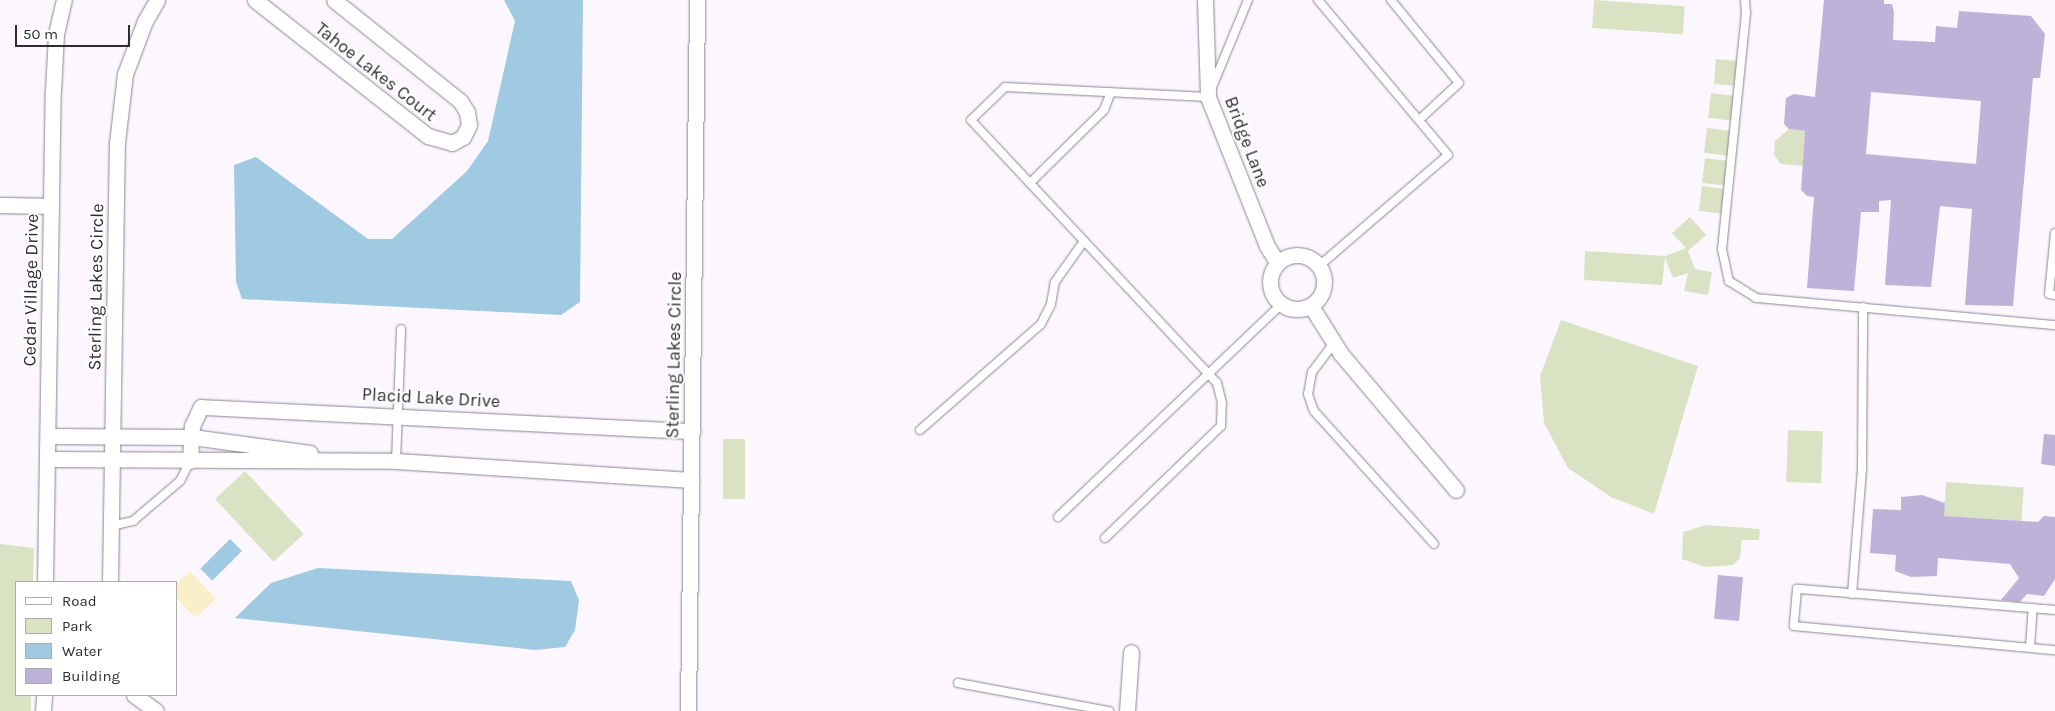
<!DOCTYPE html>
<html>
<head>
<meta charset="utf-8">
<style>
  body { margin:0 }
  #map { position:relative; width:2055px; height:711px; overflow:hidden; background:#fcf7fe; font-family:Karla,sans-serif }
  div>[style] { position:absolute }
  .green>* { inset:0; background:#d9e3c4; transform-origin:0 0 }
  .sand>* { inset:0; background:#f9f0ca }
  .water>* { inset:0; background:#a0cae1; transform-origin:0 0 }
  .building>* { inset:0; background:#bfb2d9; transform-origin:0 0 }
  .roads { filter:drop-shadow(0 0 1px #8e8293) drop-shadow(0 0 1px #8e8293) }
  .lane>* { height:8px; margin:-4px; padding:0 4px; transform-origin:4px; border-radius:4px; background:#fff }
  .street>* { height:15px; margin:-7.5px; padding:0 7.5px; transform-origin:7.5px; border-radius:7.5px; background:#fff }
  .street>.ring { margin:-7.5px; padding:0; box-sizing:content-box; background:none; border:15px solid #fff; border-radius:50% }
  span { translate:-50% -50%; white-space:nowrap; text-align:center; line-height:1.15; -webkit-text-stroke:4px #fff; paint-order:stroke }
  .street-label { font-size:18px; color:#302b32 }
  .legend { position:absolute; left:15px; top:581px; width:162px; height:115px; box-sizing:border-box; background:#fff; border:1px solid #acaaad; margin:0; padding:6px 9px; list-style:none; font-size:15px; color:#302b32 }
  .legend li { display:flex; align-items:center; gap:10px; height:25px }
  .legend b { width:25px; border:1px solid #acaaad }
  .scale { position:absolute; left:15px; top:25px; width:115px; height:22px; box-sizing:border-box; border:2px solid #302b32; border-top:0; padding-left:6px; font-size:15px; line-height:18px; white-space:nowrap; color:#302b32; -webkit-text-stroke:4px #fff; paint-order:stroke }
</style>
</head>
<body>
<div id="map">
  <div class="green">
    <i style="left:1594px;top:0;width:91px;height:28px;rotate:4deg"></i>
    <i style="left:1716px;top:59px;width:24px;height:25px;rotate:5deg"></i>
    <i style="left:1711px;top:93px;width:24px;height:25px;rotate:7deg"></i>
    <i style="left:1707px;top:128px;width:24px;height:25px;rotate:7deg"></i>
    <i style="clip-path:polygon(1789px 129px,1805px 131px,1803px 166px,1781px 164px,1774px 155px,1775px 141px)"></i>
    <i style="left:1705px;top:158px;width:24px;height:25px;rotate:7deg"></i>
    <i style="left:1702px;top:186px;width:24px;height:25px;rotate:7deg"></i>
    <i style="clip-path:polygon(1690px 217px,1706px 235px,1688px 251px,1695px 269px,1712px 272px,1708px 295px,1684px 291px,1688px 273px,1673px 278px,1665px 258px,1662px 285px,1584px 280px,1585px 251px,1665px 256px,1686px 248px,1672px 233px)"></i>
    <i style="clip-path:polygon(1561px 320px,1698px 366px,1654px 514px,1611px 497px,1568px 468px,1544px 423px,1540px 376px)"></i>
    <i style="left:1788px;top:430px;width:35px;height:52px;rotate:2deg"></i>
    <i style="left:723px;top:439px;width:22px;height:60px"></i>
    <i style="left:245px;top:471px;width:86px;height:41px;rotate:47deg"></i>
    <i style="left:1946px;top:482px;width:78px;height:34px;rotate:4deg"></i>
    <i style="clip-path:polygon(1706px 525px,1760px 529px,1759px 540px,1742px 540px,1740px 558px,1733px 565px,1706px 567px,1682px 559px,1683px 532px)"></i>
    <i style="clip-path:polygon(0 544px,34px 548px,33px 582px,16px 582px,16px 695px,31px 695px,31px 711px,0 711px)"></i>
  </div>
  <div class="sand">
    <i style="clip-path:polygon(190px 571px,216px 599px,195px 618px,176px 598px,176px 584px)"></i>
  </div>
  <div class="water">
    <i style="clip-path:polygon(504px 0,583px 0,580px 302px,561px 315px,242px 299px,236px 282px,234px 165px,256px 157px,368px 239px,392px 239px,467px 171px,488px 141px,515px 21px)"></i>
    <i style="left:230px;top:539px;width:17px;height:42px;rotate:45deg"></i>
    <i style="clip-path:polygon(318px 568px,571px 581px,579px 600px,575px 630px,565px 647px,535px 650px,235px 618px,271px 583px)"></i>
  </div>
  <div class="building">
    <i style="clip-path:polygon(evenodd,1824px 0,1884px 0,1884px 4px,1892px 4px,1894px 12px,1893px 40px,1935px 42px,1936px 26px,1957px 28px,1959px 11px,2031px 16px,2045px 34px,2040px 78px,2033px 78px,2013px 306px,1965px 305px,1972px 209px,1940px 206px,1931px 287px,1885px 285px,1891px 200px,1879px 201px,1879px 212px,1861px 212px,1854px 291px,1807px 288px,1814px 197px,1807px 196px,1801px 190px,1805px 131px,1789px 129px,1784px 124px,1786px 98px,1794px 94px,1815px 97px,1824px 0,1871px 92px,1981px 101px,1976px 164px,1866px 154px,1871px 92px)"></i>
    <i style="clip-path:polygon(2044px 434px,2055px 435px,2055px 466px,2041px 464px)"></i>
    <i style="clip-path:polygon(1922px 495px,1945px 503px,1944px 516px,2038px 522px,2044px 516px,2055px 517px,2055px 579px,2044px 596px,2027px 594px,2020px 602px,2001px 600px,2019px 578px,2010px 564px,1938px 558px,1937px 576px,1911px 577px,1895px 571px,1896px 555px,1870px 553px,1873px 509px,1901px 510px,1901px 497px)"></i>
    <i style="left:1718px;top:575px;width:25px;height:44px;rotate:5deg"></i>
  </div>
  <div class="roads">
    <div class="lane">
      <i style="left:1318px;top:0;width:202px;rotate:50deg"></i>
      <i style="left:1448px;top:155px;width:170px;rotate:139.3deg"></i>
      <i style="left:1391px;top:0;width:107px;rotate:50.7deg"></i>
      <i style="left:1459px;top:83px;width:54px;rotate:137.2deg"></i>
      <i style="left:1745px;top:0;width:13px;rotate:86deg"></i>
      <i style="left:1746px;top:13px;width:237px;rotate:95.8deg"></i>
      <i style="left:1722px;top:249px;width:33px;rotate:78deg"></i>
      <i style="left:1729px;top:281px;width:32px;rotate:32deg"></i>
      <i style="left:1756px;top:298px;width:300px;rotate:5.2deg"></i>
      <i style="left:1030px;top:183px;width:104px;rotate:-44.6deg"></i>
      <i style="left:1104px;top:110px;width:19px;rotate:-69deg"></i>
      <i style="left:2055px;top:233px;width:61px;rotate:95.6deg"></i>
      <i style="left:2049px;top:294px;width:6px;rotate:9deg"></i>
      <i style="left:1334px;top:343px;width:36px;rotate:127deg"></i>
      <i style="left:1312px;top:372px;width:22px;rotate:100deg"></i>
      <i style="left:1308px;top:394px;width:18px;rotate:71deg"></i>
      <i style="left:1314px;top:411px;width:179px;rotate:47.9deg"></i>
      <i style="left:920px;top:430px;width:161px;rotate:-41.2deg"></i>
      <i style="left:1041px;top:324px;width:22px;rotate:-63deg"></i>
      <i style="left:1051px;top:304px;width:22px;rotate:-80deg"></i>
      <i style="left:1055px;top:282px;width:50px;rotate:-54.7deg"></i>
      <i style="left:396px;top:461px;width:132px;rotate:-87.8deg"></i>
      <i style="left:1058px;top:517px;width:308px;rotate:-43.6deg"></i>
      <i style="left:111px;top:526px;width:23px;rotate:-13deg"></i>
      <i style="left:133px;top:521px;width:62px;rotate:-40.4deg"></i>
      <i style="left:180px;top:481px;width:22px;rotate:-63deg"></i>
      <i style="left:1105px;top:538px;width:161px;rotate:-44deg"></i>
      <i style="left:1221px;top:426px;width:23px;rotate:-88deg"></i>
      <i style="left:1222px;top:403px;width:21px;rotate:-104deg"></i>
      <i style="left:1217px;top:383px;width:360px;rotate:-133.1deg"></i>
      <i style="left:971px;top:120px;width:47px;rotate:-44.1deg"></i>
      <i style="left:1005px;top:87px;width:203px;rotate:2.8deg"></i>
      <i style="left:1208px;top:97px;width:105px;rotate:-67.6deg"></i>
      <i style="left:1852px;top:594px;width:125px;rotate:-85.4deg"></i>
      <i style="left:1862px;top:469px;width:162px;rotate:-89.6deg"></i>
      <i style="left:2055px;top:610px;width:259px;rotate:-175.3deg"></i>
      <i style="left:1797px;top:589px;width:37px;rotate:95deg"></i>
      <i style="left:1794px;top:626px;width:262px;rotate:5.3deg"></i>
      <i style="left:2030px;top:647px;width:39px;rotate:-86deg"></i>
      <i style="left:958px;top:683px;width:154px;rotate:10.5deg"></i>
    </div>
    <div class="street">
      <i style="left:255px;top:0;width:220px;rotate:38.2deg"></i>
      <i style="left:428px;top:136px;width:25px;rotate:16deg"></i>
      <i style="left:452px;top:143px;width:13px;rotate:-29deg"></i>
      <i style="left:463px;top:137px;width:13px;rotate:-63deg"></i>
      <i style="left:469px;top:125px;width:13px;rotate:-99deg"></i>
      <i style="left:467px;top:112px;width:13px;rotate:-122deg"></i>
      <i style="left:460px;top:101px;width:161px;rotate:-141.3deg"></i>
      <i style="left:1205px;top:0;width:97px;rotate:88.2deg"></i>
      <i style="left:1208px;top:97px;width:160px;rotate:68.4deg"></i>
      <i style="left:1267px;top:246px;width:19px;rotate:58deg"></i>
      <i style="left:0;top:205px;width:51px;rotate:1.1deg"></i>
      <i class="ring" style="left:1270px;top:255px;width:39px;height:39px"></i>
      <i style="left:1311px;top:306px;width:57px;rotate:58deg"></i>
      <i style="left:1341px;top:354px;width:178px;rotate:49.8deg"></i>
      <i style="left:48px;top:436px;width:144px;rotate:0.4deg"></i>
      <i style="left:192px;top:437px;width:119px;rotate:7.7deg"></i>
      <i style="left:47px;top:459px;width:349px;rotate:0.3deg"></i>
      <i style="left:396px;top:461px;width:296px;rotate:3.7deg"></i>
      <i style="left:190px;top:461px;width:35px;rotate:-87deg"></i>
      <i style="left:192px;top:426px;width:21px;rotate:-65deg"></i>
      <i style="left:201px;top:407px;width:492px;rotate:2.8deg"></i>
      <i style="left:45px;top:582px;width:491px;rotate:-89.1deg"></i>
      <i style="left:53px;top:91px;width:57px;rotate:-87deg"></i>
      <i style="left:56px;top:34px;width:35px;rotate:-77deg"></i>
      <i style="left:110px;top:582px;width:439px;rotate:-89.1deg"></i>
      <i style="left:117px;top:143px;width:69px;rotate:-83.4deg"></i>
      <i style="left:125px;top:74px;width:57px;rotate:-69.3deg"></i>
      <i style="left:145px;top:21px;width:24px;rotate:-60deg"></i>
      <i style="left:134px;top:695px;width:27px;rotate:36deg"></i>
      <i style="left:43px;top:711px;width:16px;rotate:-86deg"></i>
      <i style="left:688px;top:711px;width:711px;rotate:-89.27deg"></i>
      <i style="left:1127px;top:711px;width:59px;rotate:-86.1deg"></i>
    </div>
  </div>
  <div class="street-label">
    <span style="left:376px;top:72px;rotate:38deg">Tahoe Lakes Court</span>
    <span style="left:1247px;top:142px;rotate:69deg">Bridge Lane</span>
    <span style="left:96px;top:287px;rotate:-89deg">Sterling Lakes Circle</span>
    <span style="left:31px;top:290px;rotate:-89deg">Cedar Village Drive</span>
    <span style="left:674px;top:355px;rotate:-89deg">Sterling Lakes Circle</span>
    <span style="left:431px;top:398px;rotate:3deg">Placid Lake Drive</span>
  </div>
  <ul class="legend">
  <li><b style="height:6px;background:#fff"></b>Road</li>
  <li><b style="height:14px;background:#d9e3c4"></b>Park</li>
  <li><b style="height:14px;background:#a0cae1"></b>Water</li>
  <li><b style="height:14px;background:#bfb2d9"></b>Building</li>
  </ul>
  <div class="scale">50 m</div>
</div>
</body>
</html>
